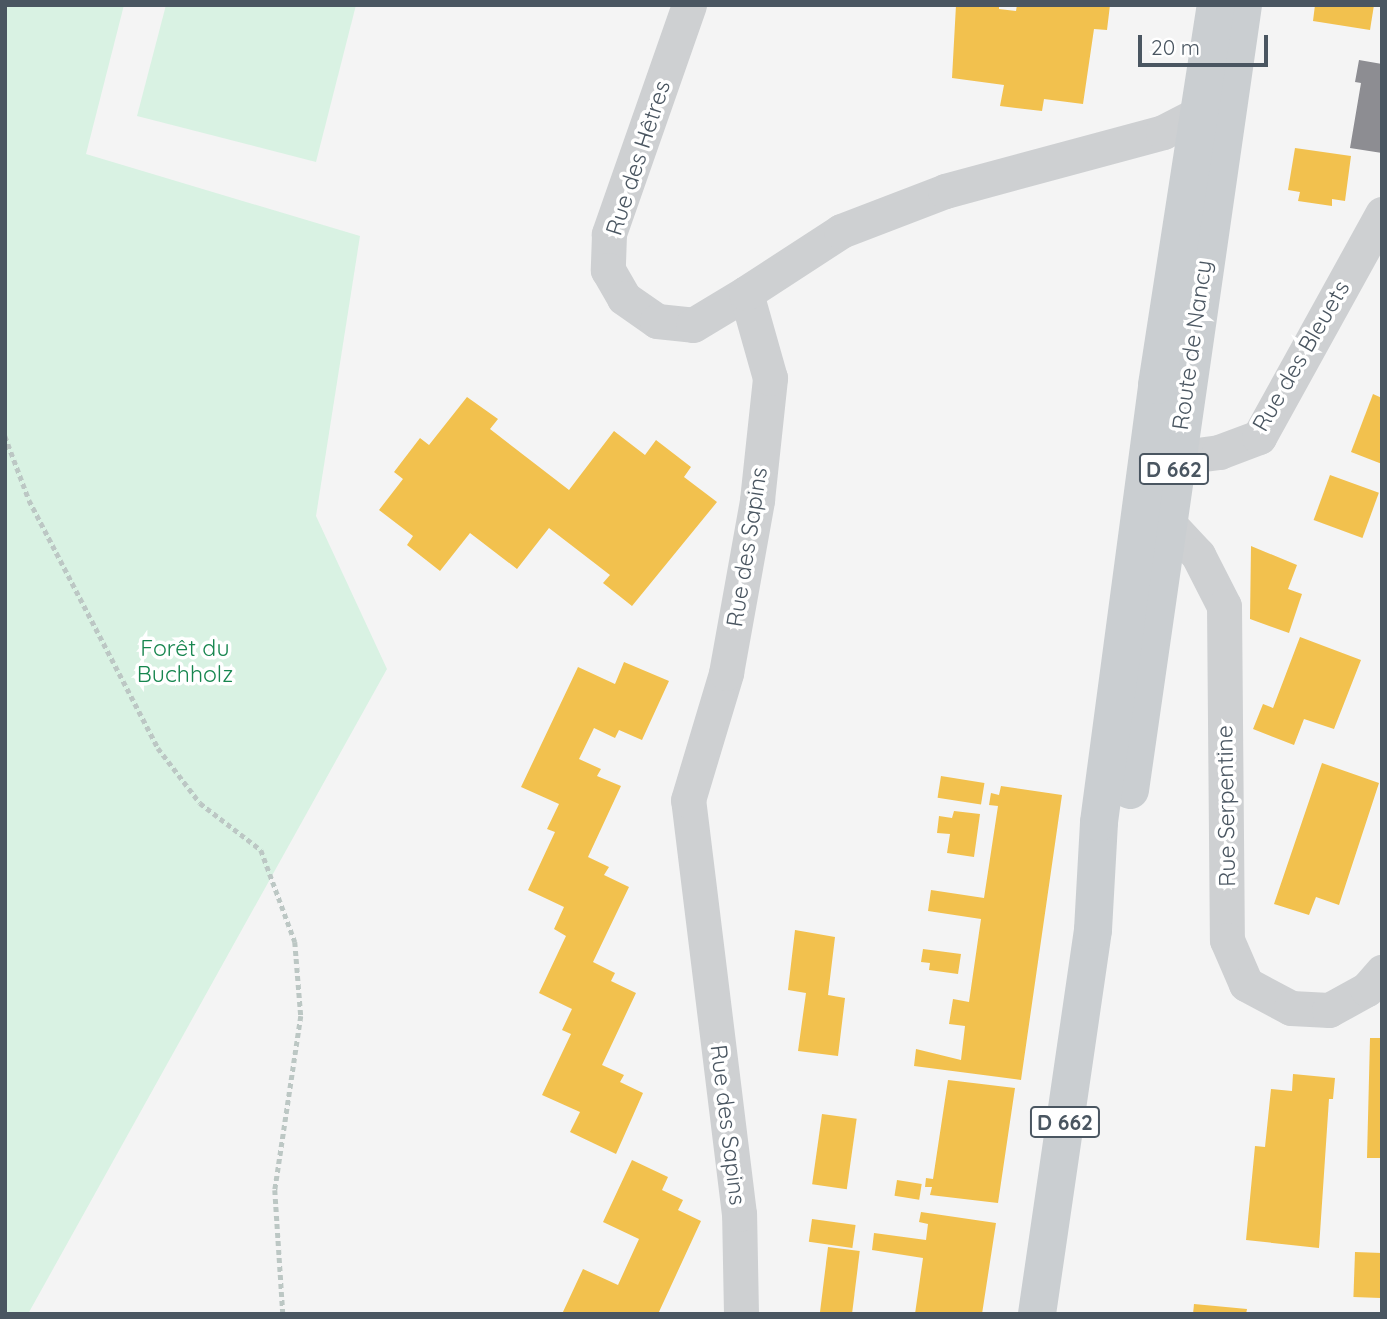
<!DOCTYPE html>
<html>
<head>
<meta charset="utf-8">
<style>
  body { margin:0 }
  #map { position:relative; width:1387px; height:1319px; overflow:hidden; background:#f4f4f4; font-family:Quicksand,sans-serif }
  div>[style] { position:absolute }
  .green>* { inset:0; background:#d9f2e3 }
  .homes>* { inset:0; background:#f2c14e; transform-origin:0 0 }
  .industry>* { inset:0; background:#8d8d92 }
  .path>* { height:4.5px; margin-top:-2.25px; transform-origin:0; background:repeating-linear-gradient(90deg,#bcc7c4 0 5px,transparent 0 8.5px) }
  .minor>* { height:35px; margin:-17.5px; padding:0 17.5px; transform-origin:17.5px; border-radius:17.5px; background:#ced0d2 }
  .primary>* { height:38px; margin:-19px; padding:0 19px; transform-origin:19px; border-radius:19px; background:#caced1 }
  span { translate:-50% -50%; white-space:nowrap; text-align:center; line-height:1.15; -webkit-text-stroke:7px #fff; paint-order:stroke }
  .shield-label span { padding:2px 5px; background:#fff; border:2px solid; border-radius:5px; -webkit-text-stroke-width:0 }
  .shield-label { font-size:21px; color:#4a5661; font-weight:700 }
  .street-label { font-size:23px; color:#4a5661 }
  .park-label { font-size:23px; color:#17864f }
  .frame { position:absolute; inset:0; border:7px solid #4a5661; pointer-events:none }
  .scale { position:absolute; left:1138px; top:35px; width:130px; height:32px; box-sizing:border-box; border:4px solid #4a5661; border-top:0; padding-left:9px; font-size:21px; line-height:24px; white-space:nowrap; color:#4a5661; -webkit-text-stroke:5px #fff; paint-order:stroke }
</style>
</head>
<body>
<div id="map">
  <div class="green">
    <i style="clip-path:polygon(5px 5px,124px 5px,86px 154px,360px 236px,316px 516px,387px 669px,28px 1314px,5px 1314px)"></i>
    <i style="clip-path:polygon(166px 5px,356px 5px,316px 162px,137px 116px)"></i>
  </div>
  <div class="homes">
    <i style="clip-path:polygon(956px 5px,999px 5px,999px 9px,1016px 11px,1017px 5px,1110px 5px,1107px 30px,1094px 29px,1083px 104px,1044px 99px,1042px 111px,1000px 106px,1004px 85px,952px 78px)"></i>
    <i style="clip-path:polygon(1315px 5px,1374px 5px,1370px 30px,1313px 21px)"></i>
    <i style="clip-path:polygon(1295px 148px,1351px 156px,1345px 201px,1332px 199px,1332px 206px,1298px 201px,1300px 192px,1288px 190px)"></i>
    <i style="clip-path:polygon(1373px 394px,1382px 398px,1382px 464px,1351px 452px)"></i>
    <i style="clip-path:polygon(467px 397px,498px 419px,490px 429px,569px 490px,614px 431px,645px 455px,656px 440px,691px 467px,684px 477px,717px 502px,632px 606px,603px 583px,610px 575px,549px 528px,517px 569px,470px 533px,440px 571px,407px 545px,413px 536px,379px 510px,403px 479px,394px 472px,420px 438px,429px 445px)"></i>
    <i style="left:1330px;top:475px;width:52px;height:48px;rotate:20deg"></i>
    <i style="clip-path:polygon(1251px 546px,1297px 565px,1288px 589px,1302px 594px,1289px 633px,1250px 619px)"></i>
    <i style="clip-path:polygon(1300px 637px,1361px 660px,1334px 729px,1304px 719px,1294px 745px,1253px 729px,1263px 704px,1273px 708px)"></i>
    <i style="clip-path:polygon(624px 662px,669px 681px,642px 740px,619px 730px,615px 738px,594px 728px,579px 759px,601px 769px,597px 776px,621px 786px,588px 857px,609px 867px,604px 875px,629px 887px,593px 962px,615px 973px,611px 981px,636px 993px,602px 1065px,624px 1075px,620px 1082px,643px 1093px,616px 1154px,570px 1132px,580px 1112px,542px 1095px,571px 1034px,562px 1030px,572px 1009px,539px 993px,566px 936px,554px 929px,564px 907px,528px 890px,555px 832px,547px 829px,559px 804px,521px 787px,578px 667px,615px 684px)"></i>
    <i style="clip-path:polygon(1322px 763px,1379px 783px,1339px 905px,1316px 897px,1309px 915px,1274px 904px)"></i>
    <i style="left:941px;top:776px;width:44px;height:22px;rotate:9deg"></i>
    <i style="clip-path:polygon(1001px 786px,1062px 795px,1021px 1080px,914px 1066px,916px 1049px,961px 1060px,965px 1026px,949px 1024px,953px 999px,969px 1002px,981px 919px,928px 911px,931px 890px,984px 898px,998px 806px,989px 805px,991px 793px,999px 795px)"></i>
    <i style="clip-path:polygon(954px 811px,980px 814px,974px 857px,947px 853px,950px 834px,937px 833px,939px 816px,952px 818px)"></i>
    <i style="clip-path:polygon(795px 930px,835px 937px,828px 995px,845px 998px,838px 1056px,798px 1051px,806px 993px,788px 990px)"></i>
    <i style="clip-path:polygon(923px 949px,961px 954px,958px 974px,929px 970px,930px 963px,921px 962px)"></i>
    <i style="clip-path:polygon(1370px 1038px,1382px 1038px,1382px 1158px,1367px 1158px)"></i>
    <i style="clip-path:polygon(1293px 1074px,1335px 1078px,1333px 1099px,1329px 1099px,1319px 1248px,1246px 1240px,1255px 1146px,1265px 1147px,1271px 1089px,1292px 1091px)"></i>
    <i style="clip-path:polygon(948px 1080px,1015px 1088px,998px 1203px,930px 1195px,932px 1187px,925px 1187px,926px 1178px,933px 1179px)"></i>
    <i style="left:822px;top:1114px;width:35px;height:71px;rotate:8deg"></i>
    <i style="clip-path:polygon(632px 1160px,668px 1177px,662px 1190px,683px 1200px,678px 1210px,701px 1221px,658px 1314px,562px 1314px,583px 1269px,618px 1285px,639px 1239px,603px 1222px)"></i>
    <i style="left:897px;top:1180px;width:25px;height:16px;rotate:9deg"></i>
    <i style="clip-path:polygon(921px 1212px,996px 1223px,982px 1314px,915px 1314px,923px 1258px,872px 1250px,874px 1233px,926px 1240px,928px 1224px,919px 1222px)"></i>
    <i style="left:812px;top:1219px;width:44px;height:23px;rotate:8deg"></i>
    <i style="left:828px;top:1247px;width:32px;height:68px;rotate:7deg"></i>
    <i style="left:1355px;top:1252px;width:27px;height:45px;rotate:2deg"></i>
    <i style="clip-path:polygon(1194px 1304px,1247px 1309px,1246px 1314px,1193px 1314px)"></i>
  </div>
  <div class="industry">
    <i style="clip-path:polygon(1359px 60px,1382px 64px,1382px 153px,1350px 148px,1361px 83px,1355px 82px)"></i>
  </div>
  <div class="path">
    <i style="left:5px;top:436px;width:68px;rotate:69.4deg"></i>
    <i style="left:29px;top:500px;width:280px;rotate:62.5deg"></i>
    <i style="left:158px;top:748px;width:69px;rotate:52.6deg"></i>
    <i style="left:200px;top:803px;width:77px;rotate:37.6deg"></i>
    <i style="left:261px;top:850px;width:98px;rotate:69.7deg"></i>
    <i style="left:295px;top:942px;width:74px;rotate:85.4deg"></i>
    <i style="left:301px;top:1016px;width:176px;rotate:98.5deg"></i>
    <i style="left:275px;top:1190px;width:124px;rotate:86.3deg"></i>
  </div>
  <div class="minor">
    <i style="left:689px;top:5px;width:243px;rotate:109.3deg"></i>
    <i style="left:609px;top:234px;width:36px;rotate:92deg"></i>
    <i style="left:608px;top:270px;width:32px;rotate:60deg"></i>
    <i style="left:624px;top:298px;width:40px;rotate:34.9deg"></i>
    <i style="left:657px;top:321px;width:36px;rotate:6deg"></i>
    <i style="left:693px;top:325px;width:62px;rotate:-31.1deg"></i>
    <i style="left:1151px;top:461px;width:69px;rotate:-7.5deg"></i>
    <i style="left:1219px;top:452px;width:43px;rotate:-20.6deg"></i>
    <i style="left:1259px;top:437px;width:255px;rotate:-61.1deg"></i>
    <i style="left:1153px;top:507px;width:66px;rotate:46.8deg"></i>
    <i style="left:1198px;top:555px;width:57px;rotate:63deg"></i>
    <i style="left:1224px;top:606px;width:334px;rotate:89.5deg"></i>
    <i style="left:1227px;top:940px;width:48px;rotate:66.6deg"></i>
    <i style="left:1246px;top:984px;width:51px;rotate:28.1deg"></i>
    <i style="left:1291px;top:1008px;width:38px;rotate:3deg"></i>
    <i style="left:1329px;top:1010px;width:43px;rotate:-28.9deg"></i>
    <i style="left:1367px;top:989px;width:23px;rotate:-49deg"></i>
    <i style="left:741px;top:1314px;width:100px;rotate:-91.1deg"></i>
    <i style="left:739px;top:1214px;width:417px;rotate:-97deg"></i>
    <i style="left:688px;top:800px;width:133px;rotate:-73.3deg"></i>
    <i style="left:726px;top:673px;width:176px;rotate:-79.8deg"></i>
    <i style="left:757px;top:500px;width:123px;rotate:-83.9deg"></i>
    <i style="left:770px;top:378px;width:88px;rotate:-105.8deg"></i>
    <i style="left:746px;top:293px;width:113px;rotate:-33.1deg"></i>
    <i style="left:841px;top:231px;width:111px;rotate:-21deg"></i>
    <i style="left:945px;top:191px;width:226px;rotate:-15.1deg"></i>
    <i style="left:1163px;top:132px;width:42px;rotate:-27.2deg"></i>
    <i style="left:1200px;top:113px;width:22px;rotate:3deg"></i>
  </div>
  <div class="primary">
    <i style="left:1130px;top:790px;width:793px;rotate:-81.81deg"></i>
    <i style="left:1037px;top:1314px;width:388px;rotate:-81.7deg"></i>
    <i style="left:1093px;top:930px;width:108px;rotate:-86.8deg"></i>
    <i style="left:1099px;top:822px;width:441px;rotate:-82.4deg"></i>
    <i style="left:1157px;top:385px;width:385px;rotate:-81.2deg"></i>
  </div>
  <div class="shield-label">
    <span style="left:1174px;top:469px">D 662</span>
    <span style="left:1065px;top:1122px">D 662</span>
  </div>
  <div class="street-label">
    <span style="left:638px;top:158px;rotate:-72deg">Rue des Hêtres</span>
    <span style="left:1192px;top:345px;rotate:-82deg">Route de Nancy</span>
    <span style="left:1301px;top:356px;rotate:-60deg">Rue des Bleuets</span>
    <span style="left:747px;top:547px;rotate:-81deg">Rue des Sapins</span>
    <span style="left:1226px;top:806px;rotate:-91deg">Rue Serpentine</span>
    <span style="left:728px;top:1125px;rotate:83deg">Rue des Sapins</span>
  </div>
  <div class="park-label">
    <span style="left:185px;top:661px">Forêt du<br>Buchholz</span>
  </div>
  <div class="frame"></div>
  <div class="scale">20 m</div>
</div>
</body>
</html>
